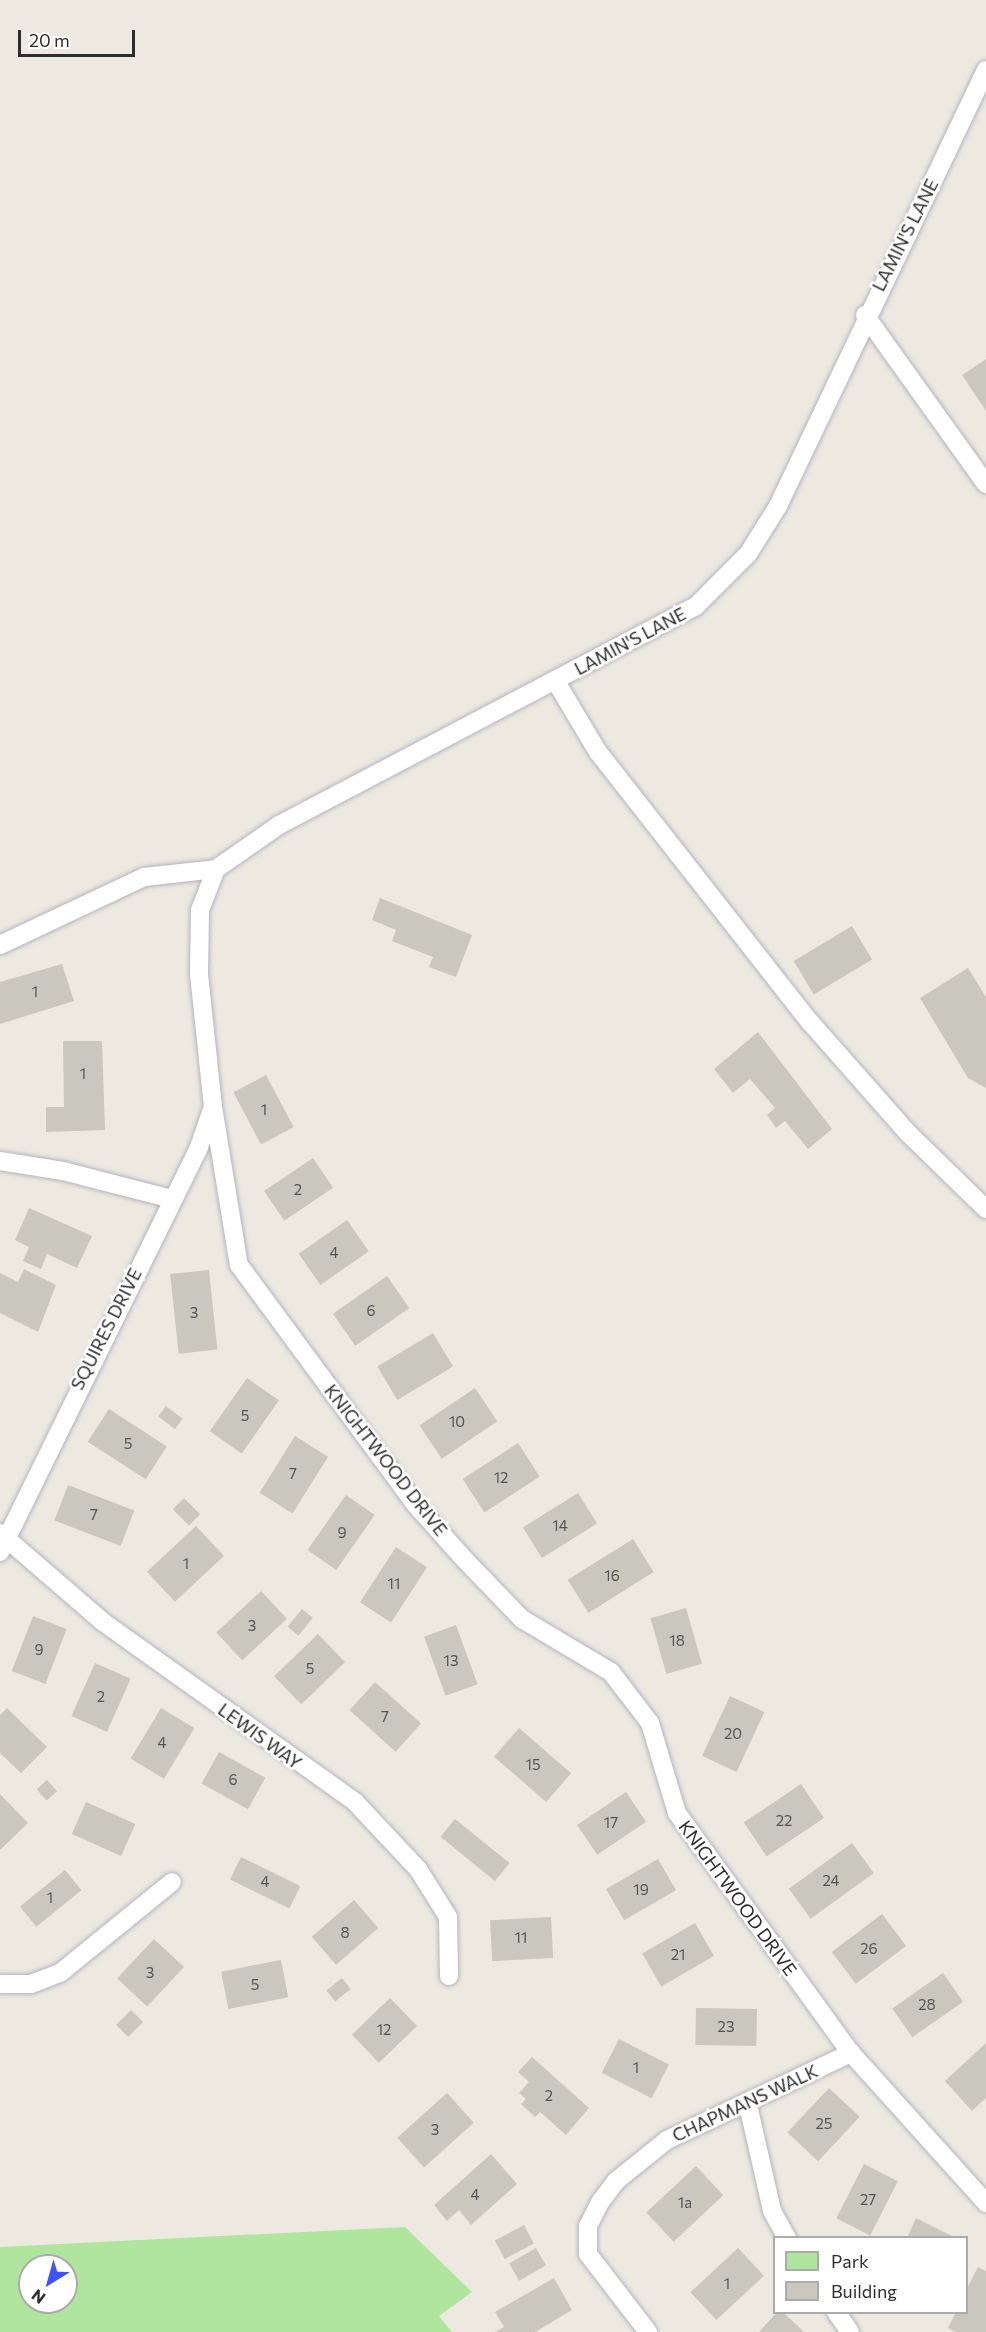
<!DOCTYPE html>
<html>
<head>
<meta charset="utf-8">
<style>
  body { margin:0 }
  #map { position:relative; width:986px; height:2332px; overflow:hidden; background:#eee9e0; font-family:Commissioner,sans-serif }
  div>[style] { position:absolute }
  .green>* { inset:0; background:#afe59c }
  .building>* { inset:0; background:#cac7be; transform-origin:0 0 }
  .roads { filter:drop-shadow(0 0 2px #b3b5c0) drop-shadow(0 0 2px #b3b5c0) }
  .service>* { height:18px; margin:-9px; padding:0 9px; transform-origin:9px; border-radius:9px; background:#fff }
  span { translate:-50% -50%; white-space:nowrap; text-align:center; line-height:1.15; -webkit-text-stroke:5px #fff; paint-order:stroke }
  .number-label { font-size:15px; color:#545451 }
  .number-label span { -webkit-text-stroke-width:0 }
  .street-label { font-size:18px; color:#2d2d2d }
  .legend { position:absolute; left:773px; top:2236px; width:195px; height:78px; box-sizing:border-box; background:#fff; border:2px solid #ababab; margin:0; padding:8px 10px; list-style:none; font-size:18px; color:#2d2d2d }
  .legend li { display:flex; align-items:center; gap:12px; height:30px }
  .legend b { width:30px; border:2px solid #ababab }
  .north { position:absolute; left:18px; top:2254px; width:60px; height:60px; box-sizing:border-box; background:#fff; border:2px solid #ababab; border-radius:50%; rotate:217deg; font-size:16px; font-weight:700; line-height:24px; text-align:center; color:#2d2d2d }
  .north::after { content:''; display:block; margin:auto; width:21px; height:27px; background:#3f54fc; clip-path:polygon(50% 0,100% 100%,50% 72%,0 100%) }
  .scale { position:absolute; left:18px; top:30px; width:117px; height:27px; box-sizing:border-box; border:3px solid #2d2d2d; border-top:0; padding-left:8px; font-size:18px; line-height:21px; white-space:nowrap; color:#2d2d2d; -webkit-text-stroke:4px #fff; paint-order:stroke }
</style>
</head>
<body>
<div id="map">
  <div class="green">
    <i style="clip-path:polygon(evenodd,405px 2227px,472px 2292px,439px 2316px,452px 2332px,0 2332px,0 2247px,405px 2227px,30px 2266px,66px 2266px,66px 2302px,30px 2302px,30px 2266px)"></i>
  </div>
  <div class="building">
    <i style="clip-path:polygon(986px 359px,986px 411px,962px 375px)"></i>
    <i style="clip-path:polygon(380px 898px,472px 935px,456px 977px,429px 967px,433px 957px,392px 941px,396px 930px,372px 920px)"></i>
    <i style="left:852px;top:926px;width:39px;height:68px;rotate:59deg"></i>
    <i style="clip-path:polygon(62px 964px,74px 1001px,0 1024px,0 982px)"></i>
    <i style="clip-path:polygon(968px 968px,986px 997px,986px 1088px,968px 1078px,920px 998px)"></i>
    <i style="clip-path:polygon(758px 1032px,832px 1129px,808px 1149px,785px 1121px,776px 1128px,767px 1115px,775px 1108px,750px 1079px,733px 1093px,714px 1069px)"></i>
    <i style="clip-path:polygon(63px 1041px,102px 1041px,105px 1130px,46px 1132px,46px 1107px,64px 1107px)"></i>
    <i style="left:266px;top:1075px;width:59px;height:37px;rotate:62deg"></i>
    <i style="left:313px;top:1158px;width:36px;height:59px;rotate:56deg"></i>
    <i style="clip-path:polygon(29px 1208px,92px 1236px,77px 1268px,47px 1254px,41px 1269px,23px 1261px,29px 1247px,15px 1240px)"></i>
    <i style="left:347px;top:1220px;width:38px;height:59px;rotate:55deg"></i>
    <i style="clip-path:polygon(24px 1269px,56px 1285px,38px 1332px,0 1313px,0 1273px,18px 1282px)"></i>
    <i style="left:209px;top:1270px;width:80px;height:39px;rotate:84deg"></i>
    <i style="left:387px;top:1276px;width:39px;height:66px;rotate:55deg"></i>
    <i style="left:433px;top:1333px;width:39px;height:65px;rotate:59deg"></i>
    <i style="left:247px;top:1378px;width:39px;height:65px;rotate:35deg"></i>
    <i style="left:475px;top:1388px;width:40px;height:67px;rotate:56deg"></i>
    <i style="left:166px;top:1406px;width:21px;height:13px;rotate:37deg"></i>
    <i style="left:109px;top:1409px;width:69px;height:39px;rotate:33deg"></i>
    <i style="left:295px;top:1436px;width:39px;height:67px;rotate:32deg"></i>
    <i style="left:518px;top:1443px;width:40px;height:66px;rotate:57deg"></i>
    <i style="left:68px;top:1485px;width:71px;height:38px;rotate:21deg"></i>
    <i style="left:578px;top:1493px;width:36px;height:65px;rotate:58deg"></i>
    <i style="left:346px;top:1495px;width:35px;height:67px;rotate:35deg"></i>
    <i style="left:184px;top:1498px;width:23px;height:16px;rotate:45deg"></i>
    <i style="left:196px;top:1526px;width:41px;height:67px;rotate:47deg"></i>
    <i style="left:633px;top:1539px;width:39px;height:77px;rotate:58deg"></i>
    <i style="left:396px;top:1547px;width:37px;height:66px;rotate:33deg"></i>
    <i style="left:261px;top:1591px;width:38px;height:61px;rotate:47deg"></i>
    <i style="left:686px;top:1608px;width:58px;height:37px;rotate:74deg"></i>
    <i style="left:302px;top:1609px;width:14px;height:23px;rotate:39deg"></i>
    <i style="left:33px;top:1616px;width:36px;height:59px;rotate:21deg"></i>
    <i style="left:456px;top:1625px;width:63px;height:34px;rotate:70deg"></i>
    <i style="left:318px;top:1634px;width:39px;height:61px;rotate:46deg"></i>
    <i style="left:95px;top:1663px;width:39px;height:58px;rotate:24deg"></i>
    <i style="left:375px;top:1682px;width:62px;height:38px;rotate:42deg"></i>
    <i style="left:730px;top:1696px;width:38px;height:66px;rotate:25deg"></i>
    <i style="clip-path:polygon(7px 1708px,47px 1747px,21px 1773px,0 1753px,0 1715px)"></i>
    <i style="left:161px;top:1708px;width:39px;height:59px;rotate:31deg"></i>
    <i style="left:519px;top:1728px;width:69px;height:38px;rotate:41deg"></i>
    <i style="left:219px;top:1752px;width:53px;height:36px;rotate:29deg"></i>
    <i style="left:47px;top:1780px;width:15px;height:14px;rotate:48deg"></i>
    <i style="left:801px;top:1784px;width:41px;height:69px;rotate:56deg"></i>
    <i style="left:626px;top:1792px;width:36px;height:59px;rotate:56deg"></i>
    <i style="clip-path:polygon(0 1794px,28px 1823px,0 1850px)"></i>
    <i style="left:86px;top:1802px;width:54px;height:35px;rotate:24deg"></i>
    <i style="left:455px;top:1819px;width:70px;height:23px;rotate:39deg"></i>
    <i style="left:852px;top:1843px;width:37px;height:78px;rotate:54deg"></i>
    <i style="left:241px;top:1857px;width:66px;height:25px;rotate:26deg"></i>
    <i style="left:658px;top:1859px;width:36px;height:60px;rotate:60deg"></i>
    <i style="left:65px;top:1870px;width:26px;height:58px;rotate:51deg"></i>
    <i style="left:354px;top:1900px;width:37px;height:56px;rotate:49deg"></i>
    <i style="left:882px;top:1914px;width:40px;height:63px;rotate:53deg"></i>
    <i style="left:551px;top:1917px;width:41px;height:61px;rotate:87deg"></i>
    <i style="left:695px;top:1923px;width:38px;height:61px;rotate:60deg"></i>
    <i style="left:154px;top:1939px;width:41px;height:54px;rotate:43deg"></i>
    <i style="left:281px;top:1960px;width:38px;height:61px;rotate:79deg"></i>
    <i style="left:943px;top:1973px;width:35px;height:62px;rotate:55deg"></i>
    <i style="left:342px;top:1978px;width:14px;height:20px;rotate:51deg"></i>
    <i style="left:390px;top:1998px;width:39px;height:53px;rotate:46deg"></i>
    <i style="left:696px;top:2008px;width:61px;height:37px;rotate:1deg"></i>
    <i style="left:131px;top:2010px;width:17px;height:21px;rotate:45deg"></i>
    <i style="left:619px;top:2039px;width:56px;height:38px;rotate:27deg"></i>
    <i style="clip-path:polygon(986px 2043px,986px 2098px,972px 2111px,945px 2081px)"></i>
    <i style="clip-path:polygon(532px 2057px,589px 2108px,566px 2135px,540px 2112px,535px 2117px,521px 2104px,526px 2099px,519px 2093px,529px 2082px,518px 2072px)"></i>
    <i style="left:829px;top:2088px;width:42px;height:61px;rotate:43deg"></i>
    <i style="left:447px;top:2093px;width:40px;height:67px;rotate:48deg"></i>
    <i style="clip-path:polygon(491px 2154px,517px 2184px,471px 2225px,459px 2210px,447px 2221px,434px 2205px)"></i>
    <i style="left:864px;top:2164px;width:38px;height:61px;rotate:27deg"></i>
    <i style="left:696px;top:2166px;width:40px;height:68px;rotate:47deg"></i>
    <i style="clip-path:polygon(916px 2218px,952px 2236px,951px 2238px,907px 2238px)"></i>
    <i style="left:524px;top:2225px;width:21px;height:33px;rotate:62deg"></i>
    <i style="left:536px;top:2248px;width:20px;height:31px;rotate:60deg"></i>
    <i style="left:738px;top:2248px;width:38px;height:65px;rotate:47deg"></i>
    <i style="clip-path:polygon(978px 2267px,986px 2271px,986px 2332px,956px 2332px,948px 2328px,956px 2312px,966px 2312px,966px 2290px)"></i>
    <i style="clip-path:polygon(554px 2278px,572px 2310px,535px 2332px,495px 2332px,504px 2327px,495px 2312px)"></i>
    <i style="clip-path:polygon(777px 2312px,783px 2312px,804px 2332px,759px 2332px)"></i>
  </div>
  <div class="roads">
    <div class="service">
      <i style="left:865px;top:315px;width:208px;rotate:54.4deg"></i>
      <i style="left:555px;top:680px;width:84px;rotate:59.2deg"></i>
      <i style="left:598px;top:752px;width:343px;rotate:51.9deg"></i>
      <i style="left:810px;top:1022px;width:148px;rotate:48.6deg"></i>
      <i style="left:908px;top:1133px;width:109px;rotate:44.3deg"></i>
      <i style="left:216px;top:869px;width:44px;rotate:111.3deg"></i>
      <i style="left:200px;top:910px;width:64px;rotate:90.9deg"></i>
      <i style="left:199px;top:974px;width:134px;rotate:84deg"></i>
      <i style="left:213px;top:1107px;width:160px;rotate:80.7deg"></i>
      <i style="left:239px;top:1265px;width:297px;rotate:53.6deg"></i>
      <i style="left:415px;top:1504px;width:75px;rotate:48.2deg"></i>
      <i style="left:465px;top:1560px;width:82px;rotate:46deg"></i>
      <i style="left:522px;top:1619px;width:104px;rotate:30.8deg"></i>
      <i style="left:611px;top:1672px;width:64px;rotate:52.6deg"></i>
      <i style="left:650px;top:1723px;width:94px;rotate:73.3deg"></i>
      <i style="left:677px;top:1813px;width:296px;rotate:54.1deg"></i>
      <i style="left:851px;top:2053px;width:202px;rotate:48deg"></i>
      <i style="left:216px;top:869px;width:77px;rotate:-34.9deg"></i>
      <i style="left:279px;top:825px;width:470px;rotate:-27.7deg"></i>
      <i style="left:695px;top:607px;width:75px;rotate:-45deg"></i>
      <i style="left:748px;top:554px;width:57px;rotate:-58deg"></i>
      <i style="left:778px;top:506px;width:483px;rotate:-64.5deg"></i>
      <i style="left:0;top:945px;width:159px;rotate:-25.3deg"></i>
      <i style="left:144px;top:877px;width:72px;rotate:-6.3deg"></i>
      <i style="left:0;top:1161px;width:64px;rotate:9deg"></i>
      <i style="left:63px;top:1171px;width:113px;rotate:14.4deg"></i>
      <i style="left:0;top:1533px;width:136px;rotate:40.8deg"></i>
      <i style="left:103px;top:1622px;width:310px;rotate:35.5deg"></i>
      <i style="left:355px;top:1802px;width:92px;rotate:46.8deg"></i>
      <i style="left:418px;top:1869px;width:57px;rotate:58deg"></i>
      <i style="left:448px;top:1917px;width:59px;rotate:89deg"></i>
      <i style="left:0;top:1552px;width:451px;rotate:-63.8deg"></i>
      <i style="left:199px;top:1147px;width:39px;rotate:-71deg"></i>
      <i style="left:0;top:1984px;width:31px"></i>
      <i style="left:31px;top:1984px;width:31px;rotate:-21deg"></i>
      <i style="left:60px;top:1973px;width:144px;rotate:-39.1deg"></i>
      <i style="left:748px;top:2105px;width:109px;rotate:77.2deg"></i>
      <i style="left:772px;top:2211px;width:31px;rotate:61deg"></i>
      <i style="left:836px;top:2312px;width:24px;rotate:55deg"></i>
      <i style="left:648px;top:2332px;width:98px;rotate:-127.6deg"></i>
      <i style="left:588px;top:2254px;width:28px;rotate:-90deg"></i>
      <i style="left:588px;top:2226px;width:28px;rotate:-63deg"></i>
      <i style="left:601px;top:2201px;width:25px;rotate:-53deg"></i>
      <i style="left:616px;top:2181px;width:65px;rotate:-38.8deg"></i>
      <i style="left:667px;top:2140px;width:204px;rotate:-25.3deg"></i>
    </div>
  </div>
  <div class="number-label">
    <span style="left:35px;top:992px">1</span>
    <span style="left:83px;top:1074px">1</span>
    <span style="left:264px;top:1110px">1</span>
    <span style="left:298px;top:1190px">2</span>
    <span style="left:334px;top:1253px">4</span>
    <span style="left:371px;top:1311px">6</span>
    <span style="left:194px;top:1313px">3</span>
    <span style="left:245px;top:1416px">5</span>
    <span style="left:457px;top:1422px">10</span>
    <span style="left:128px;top:1444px">5</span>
    <span style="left:293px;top:1474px">7</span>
    <span style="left:501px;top:1478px">12</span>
    <span style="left:94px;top:1515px">7</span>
    <span style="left:560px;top:1526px">14</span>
    <span style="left:342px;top:1533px">9</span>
    <span style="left:186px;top:1564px">1</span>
    <span style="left:612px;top:1576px">16</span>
    <span style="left:394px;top:1584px">11</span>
    <span style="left:252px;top:1626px">3</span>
    <span style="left:677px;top:1641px">18</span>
    <span style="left:39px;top:1650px">9</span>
    <span style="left:451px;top:1661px">13</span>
    <span style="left:310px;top:1669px">5</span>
    <span style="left:101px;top:1697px">2</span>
    <span style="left:385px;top:1717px">7</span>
    <span style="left:733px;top:1734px">20</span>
    <span style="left:162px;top:1743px">4</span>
    <span style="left:533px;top:1765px">15</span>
    <span style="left:233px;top:1780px">6</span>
    <span style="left:784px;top:1821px">22</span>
    <span style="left:611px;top:1823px">17</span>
    <span style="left:831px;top:1881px">24</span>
    <span style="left:265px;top:1882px">4</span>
    <span style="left:641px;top:1890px">19</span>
    <span style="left:50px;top:1898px">1</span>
    <span style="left:345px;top:1933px">8</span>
    <span style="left:521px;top:1938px">11</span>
    <span style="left:869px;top:1949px">26</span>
    <span style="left:678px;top:1955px">21</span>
    <span style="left:150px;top:1973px">3</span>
    <span style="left:255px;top:1985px">5</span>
    <span style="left:927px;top:2005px">28</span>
    <span style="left:726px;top:2027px">23</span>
    <span style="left:384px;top:2030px">12</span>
    <span style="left:636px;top:2068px">1</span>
    <span style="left:549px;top:2096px">2</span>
    <span style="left:824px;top:2124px">25</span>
    <span style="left:435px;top:2130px">3</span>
    <span style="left:475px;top:2195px">4</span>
    <span style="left:868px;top:2200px">27</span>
    <span style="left:685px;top:2203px">1a</span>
    <span style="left:727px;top:2284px">1</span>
  </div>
  <div class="street-label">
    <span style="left:905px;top:235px;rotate:-63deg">LAMIN'S LANE</span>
    <span style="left:630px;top:641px;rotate:-28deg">LAMIN'S LANE</span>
    <span style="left:106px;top:1329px;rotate:-63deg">SQUIRES DRIVE</span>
    <span style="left:386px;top:1460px;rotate:52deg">KNIGHTWOOD DRIVE</span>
    <span style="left:260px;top:1736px;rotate:36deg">LEWIS WAY</span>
    <span style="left:738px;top:1898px;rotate:54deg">KNIGHTWOOD DRIVE</span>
    <span style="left:745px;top:2103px;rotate:-25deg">CHAPMANS WALK</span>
  </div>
  <ul class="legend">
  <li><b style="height:16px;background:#afe59c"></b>Park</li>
  <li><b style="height:16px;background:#cac7be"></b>Building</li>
  </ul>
  <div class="north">N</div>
  <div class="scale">20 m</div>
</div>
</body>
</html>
